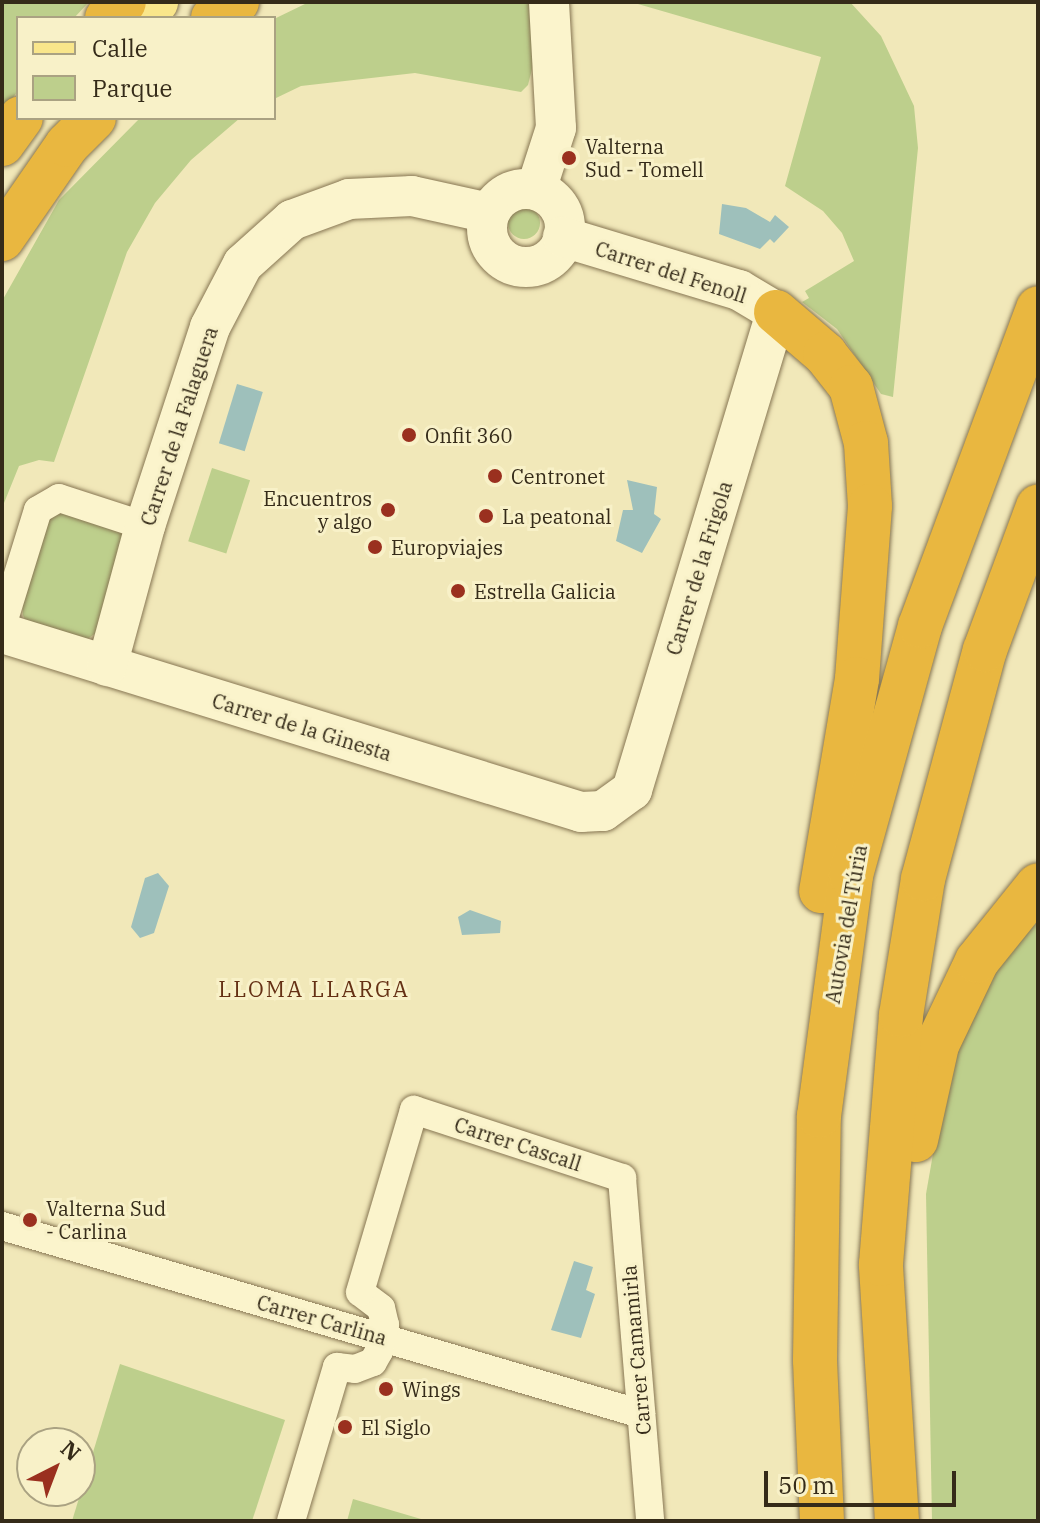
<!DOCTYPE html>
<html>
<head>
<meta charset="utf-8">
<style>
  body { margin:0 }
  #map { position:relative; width:1040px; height:1523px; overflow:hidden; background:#f1e8b9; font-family:"IBM Plex Serif",serif }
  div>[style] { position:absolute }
  .green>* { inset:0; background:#bdcf8c; transform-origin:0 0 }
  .round { border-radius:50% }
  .water>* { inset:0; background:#9ec0bb; transform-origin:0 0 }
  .roads { filter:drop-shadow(0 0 2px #877653) drop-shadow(0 0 2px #877653) }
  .street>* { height:28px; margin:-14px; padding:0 14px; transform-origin:14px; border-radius:14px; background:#fbf4cc }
  .secondary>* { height:40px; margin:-20px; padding:0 20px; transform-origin:20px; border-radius:20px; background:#fbf4cc }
  .secondary>.ring { margin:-20px; padding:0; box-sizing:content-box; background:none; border:40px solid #fbf4cc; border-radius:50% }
  .primary>* { height:44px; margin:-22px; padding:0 22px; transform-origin:22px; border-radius:22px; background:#f9e68b }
  .highway>* { height:44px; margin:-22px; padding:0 22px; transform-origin:22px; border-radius:22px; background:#e9b740 }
  .dots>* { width:22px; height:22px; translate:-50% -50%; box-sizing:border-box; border:4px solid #f8f1c8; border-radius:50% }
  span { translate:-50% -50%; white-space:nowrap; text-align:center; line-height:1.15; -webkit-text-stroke:6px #f8f1c8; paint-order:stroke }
  .poi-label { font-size:20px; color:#352b19 }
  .left { translate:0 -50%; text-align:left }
  .right { translate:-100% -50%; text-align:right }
  .street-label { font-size:20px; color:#352b19 }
  .neighbourhood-label { font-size:22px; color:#653115; letter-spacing:2px }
  .frame { position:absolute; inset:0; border:4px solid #352b19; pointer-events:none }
  .legend { position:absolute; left:16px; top:16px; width:260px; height:104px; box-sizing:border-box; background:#f8f1c8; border:2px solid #aaa282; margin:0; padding:10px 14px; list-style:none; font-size:24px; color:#352b19 }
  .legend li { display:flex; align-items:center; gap:16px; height:40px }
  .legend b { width:40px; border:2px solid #aaa282 }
  .north { position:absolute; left:16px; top:1427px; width:80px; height:80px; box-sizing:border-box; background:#f8f1c8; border:2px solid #aaa282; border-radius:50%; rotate:42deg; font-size:22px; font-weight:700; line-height:32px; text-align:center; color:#352b19 }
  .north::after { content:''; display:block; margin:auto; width:28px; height:36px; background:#9a301f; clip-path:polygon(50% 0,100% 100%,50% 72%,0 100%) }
  .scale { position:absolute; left:764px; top:1471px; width:192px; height:36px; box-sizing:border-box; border:4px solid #352b19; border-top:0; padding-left:10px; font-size:24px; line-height:28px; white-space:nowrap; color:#352b19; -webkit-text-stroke:6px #f8f1c8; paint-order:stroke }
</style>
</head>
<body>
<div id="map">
  <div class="green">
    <i style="clip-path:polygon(2px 2px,89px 2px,74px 18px,18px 18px,18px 91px,2px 112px)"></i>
    <i style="clip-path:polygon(531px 2px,536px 53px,528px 85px,521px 92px,415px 73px,301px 86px,274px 99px,274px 19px,307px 3px)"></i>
    <i style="clip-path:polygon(631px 2px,850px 2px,881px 36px,914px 106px,918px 148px,893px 397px,881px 394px,837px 329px,802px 302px,809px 298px,805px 291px,854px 261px,842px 233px,823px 211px,785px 186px,821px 57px)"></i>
    <i style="clip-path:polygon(140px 118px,240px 118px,191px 160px,155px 203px,127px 252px,54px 462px,39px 460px,19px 466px,2px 508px,2px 301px,59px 200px)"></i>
    <i class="round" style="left:508px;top:207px;width:32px;height:32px"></i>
    <i style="left:212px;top:468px;width:40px;height:77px;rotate:18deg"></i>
    <i style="clip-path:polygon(59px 510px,117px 524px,125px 535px,100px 630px,86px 640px,26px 622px,23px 615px,22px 600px,46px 522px)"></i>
    <i style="clip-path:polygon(1038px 912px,1038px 1521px,932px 1521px,926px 1194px,951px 1051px,989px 965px)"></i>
    <i style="clip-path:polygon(120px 1364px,285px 1420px,252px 1521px,72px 1521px)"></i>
    <i style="clip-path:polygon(353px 1499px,421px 1519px,347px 1521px)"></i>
  </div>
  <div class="water">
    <i style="clip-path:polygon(722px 204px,746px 208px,770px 222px,775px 215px,789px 227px,774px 243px,770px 239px,760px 249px,719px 234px)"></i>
    <i style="left:237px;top:384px;width:27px;height:62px;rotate:17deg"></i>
    <i style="clip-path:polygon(627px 480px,657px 487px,654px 514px,661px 519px,642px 553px,616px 541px,623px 510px,633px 510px)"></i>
    <i style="clip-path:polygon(158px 873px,169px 886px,154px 933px,140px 938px,131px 927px,145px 878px)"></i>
    <i style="clip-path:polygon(470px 910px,501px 921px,500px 933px,462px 935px,458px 917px)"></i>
    <i style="clip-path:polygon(574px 1261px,593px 1267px,586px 1290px,595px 1294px,581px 1338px,551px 1330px)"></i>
  </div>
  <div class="roads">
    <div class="street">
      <i style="left:2px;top:626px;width:121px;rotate:-72.8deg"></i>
      <i style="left:38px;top:510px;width:24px;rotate:-30deg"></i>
      <i style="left:59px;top:498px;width:90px;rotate:18deg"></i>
      <i style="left:2px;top:1226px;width:666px;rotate:16.39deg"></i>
      <i style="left:291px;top:1521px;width:161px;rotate:-73.4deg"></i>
      <i style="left:337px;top:1367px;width:18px;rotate:6deg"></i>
      <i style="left:355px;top:1369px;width:19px;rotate:-21deg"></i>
      <i style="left:373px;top:1362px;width:13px;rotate:-61deg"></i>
      <i style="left:379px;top:1351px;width:27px;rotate:-77deg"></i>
      <i style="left:385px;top:1325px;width:17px;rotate:-103deg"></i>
      <i style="left:381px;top:1308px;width:26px;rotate:-143deg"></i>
      <i style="left:360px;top:1292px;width:190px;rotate:-73.5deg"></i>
      <i style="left:414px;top:1110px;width:219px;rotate:18.1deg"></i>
      <i style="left:622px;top:1178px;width:344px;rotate:85.3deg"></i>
    </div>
    <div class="secondary">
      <i class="ring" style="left:487px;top:189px;width:38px;height:38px"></i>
      <i style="left:536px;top:190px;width:65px;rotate:-72.1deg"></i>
      <i style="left:556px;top:128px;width:126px;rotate:-93.2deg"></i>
      <i style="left:2px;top:633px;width:606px;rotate:17.18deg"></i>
      <i style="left:581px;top:812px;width:22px;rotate:-3deg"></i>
      <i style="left:603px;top:811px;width:36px;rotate:-36deg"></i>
      <i style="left:632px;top:790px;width:499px;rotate:-73.2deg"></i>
      <i style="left:776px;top:312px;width:43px;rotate:-149.3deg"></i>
      <i style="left:739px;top:290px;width:184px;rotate:-163.2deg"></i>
      <i style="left:107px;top:666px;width:145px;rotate:-74.8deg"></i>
      <i style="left:145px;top:526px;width:209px;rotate:-71.9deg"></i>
      <i style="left:210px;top:327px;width:71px;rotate:-62.4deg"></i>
      <i style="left:243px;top:264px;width:66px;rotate:-41.9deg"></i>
      <i style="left:292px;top:220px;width:61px;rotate:-20.2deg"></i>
      <i style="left:349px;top:199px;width:63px;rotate:-2.7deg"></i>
      <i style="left:412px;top:196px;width:79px;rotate:12.4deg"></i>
    </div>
    <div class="primary">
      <i style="left:136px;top:18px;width:26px;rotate:-39deg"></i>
    </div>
    <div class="highway">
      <i style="left:107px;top:18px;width:23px;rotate:-43deg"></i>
      <i style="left:213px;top:18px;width:29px;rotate:-34deg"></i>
      <i style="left:2px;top:144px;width:32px;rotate:-54deg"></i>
      <i style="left:2px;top:239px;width:114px;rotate:-55.3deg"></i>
      <i style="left:67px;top:145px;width:38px;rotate:-45deg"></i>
      <i style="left:776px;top:312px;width:65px;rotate:40.6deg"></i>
      <i style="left:825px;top:354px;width:42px;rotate:51.8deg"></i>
      <i style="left:851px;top:387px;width:58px;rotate:75deg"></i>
      <i style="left:866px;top:443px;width:63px;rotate:86.4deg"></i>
      <i style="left:870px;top:506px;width:173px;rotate:94.3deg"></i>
      <i style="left:857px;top:679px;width:215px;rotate:99.6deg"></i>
      <i style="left:916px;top:1140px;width:97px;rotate:-77.5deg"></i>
      <i style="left:937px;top:1045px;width:93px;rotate:-64.5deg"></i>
      <i style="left:977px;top:961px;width:97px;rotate:-51.2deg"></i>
      <i style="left:822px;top:1521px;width:161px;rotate:-92.5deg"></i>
      <i style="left:815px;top:1360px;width:244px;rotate:-89.1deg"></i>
      <i style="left:819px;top:1116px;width:243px;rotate:-82.4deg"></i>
      <i style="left:851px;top:875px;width:258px;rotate:-74.5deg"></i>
      <i style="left:920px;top:626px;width:339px;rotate:-69.6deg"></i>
      <i style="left:897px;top:1521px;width:257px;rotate:-93.6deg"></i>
      <i style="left:881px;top:1264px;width:250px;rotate:-85.4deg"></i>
      <i style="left:901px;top:1015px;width:138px;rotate:-80.8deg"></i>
      <i style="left:923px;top:879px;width:237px;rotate:-74.9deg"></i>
      <i style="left:985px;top:650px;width:153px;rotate:-69.7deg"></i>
    </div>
  </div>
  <div class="dots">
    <i style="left:569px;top:158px;background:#9a301f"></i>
    <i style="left:409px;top:435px;background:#9a301f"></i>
    <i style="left:495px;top:476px;background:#9a301f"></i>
    <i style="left:388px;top:510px;background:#9a301f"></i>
    <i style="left:486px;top:516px;background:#9a301f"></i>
    <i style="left:375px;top:547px;background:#9a301f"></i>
    <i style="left:458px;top:591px;background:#9a301f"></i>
    <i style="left:30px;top:1220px;background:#9a301f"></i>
    <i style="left:386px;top:1389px;background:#9a301f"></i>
    <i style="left:345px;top:1427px;background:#9a301f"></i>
  </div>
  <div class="poi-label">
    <span class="left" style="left:585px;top:158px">Valterna<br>Sud - Tomell</span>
    <span class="left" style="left:425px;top:435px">Onfit 360</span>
    <span class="left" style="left:511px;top:476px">Centronet</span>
    <span class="right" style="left:372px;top:510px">Encuentros<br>y algo</span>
    <span class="left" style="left:502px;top:516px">La peatonal</span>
    <span class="left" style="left:391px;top:547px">Europviajes</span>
    <span class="left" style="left:474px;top:591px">Estrella Galicia</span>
    <span class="left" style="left:46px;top:1220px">Valterna Sud<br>- Carlina</span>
    <span class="left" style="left:402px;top:1389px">Wings</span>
    <span class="left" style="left:361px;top:1427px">El Siglo</span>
  </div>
  <div class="street-label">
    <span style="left:671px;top:272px;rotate:18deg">Carrer del Fenoll</span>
    <span style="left:179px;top:426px;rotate:-72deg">Carrer de la Falaguera</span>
    <span style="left:699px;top:568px;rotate:-73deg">Carrer de la Frigola</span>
    <span style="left:302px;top:727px;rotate:17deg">Carrer de la Ginesta</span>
    <span style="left:846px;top:924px;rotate:-80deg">Autovia del Túria</span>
    <span style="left:518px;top:1144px;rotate:18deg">Carrer Cascall</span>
    <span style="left:322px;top:1320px;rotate:16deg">Carrer Carlina</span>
    <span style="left:636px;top:1350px;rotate:-95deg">Carrer Camamirla</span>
  </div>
  <div class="neighbourhood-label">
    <span style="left:314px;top:989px">LLOMA LLARGA</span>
  </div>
  <div class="frame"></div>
  <ul class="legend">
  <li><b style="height:10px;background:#f9e68b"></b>Calle</li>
  <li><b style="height:22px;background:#bdcf8c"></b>Parque</li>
  </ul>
  <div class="north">N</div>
  <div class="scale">50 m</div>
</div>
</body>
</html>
